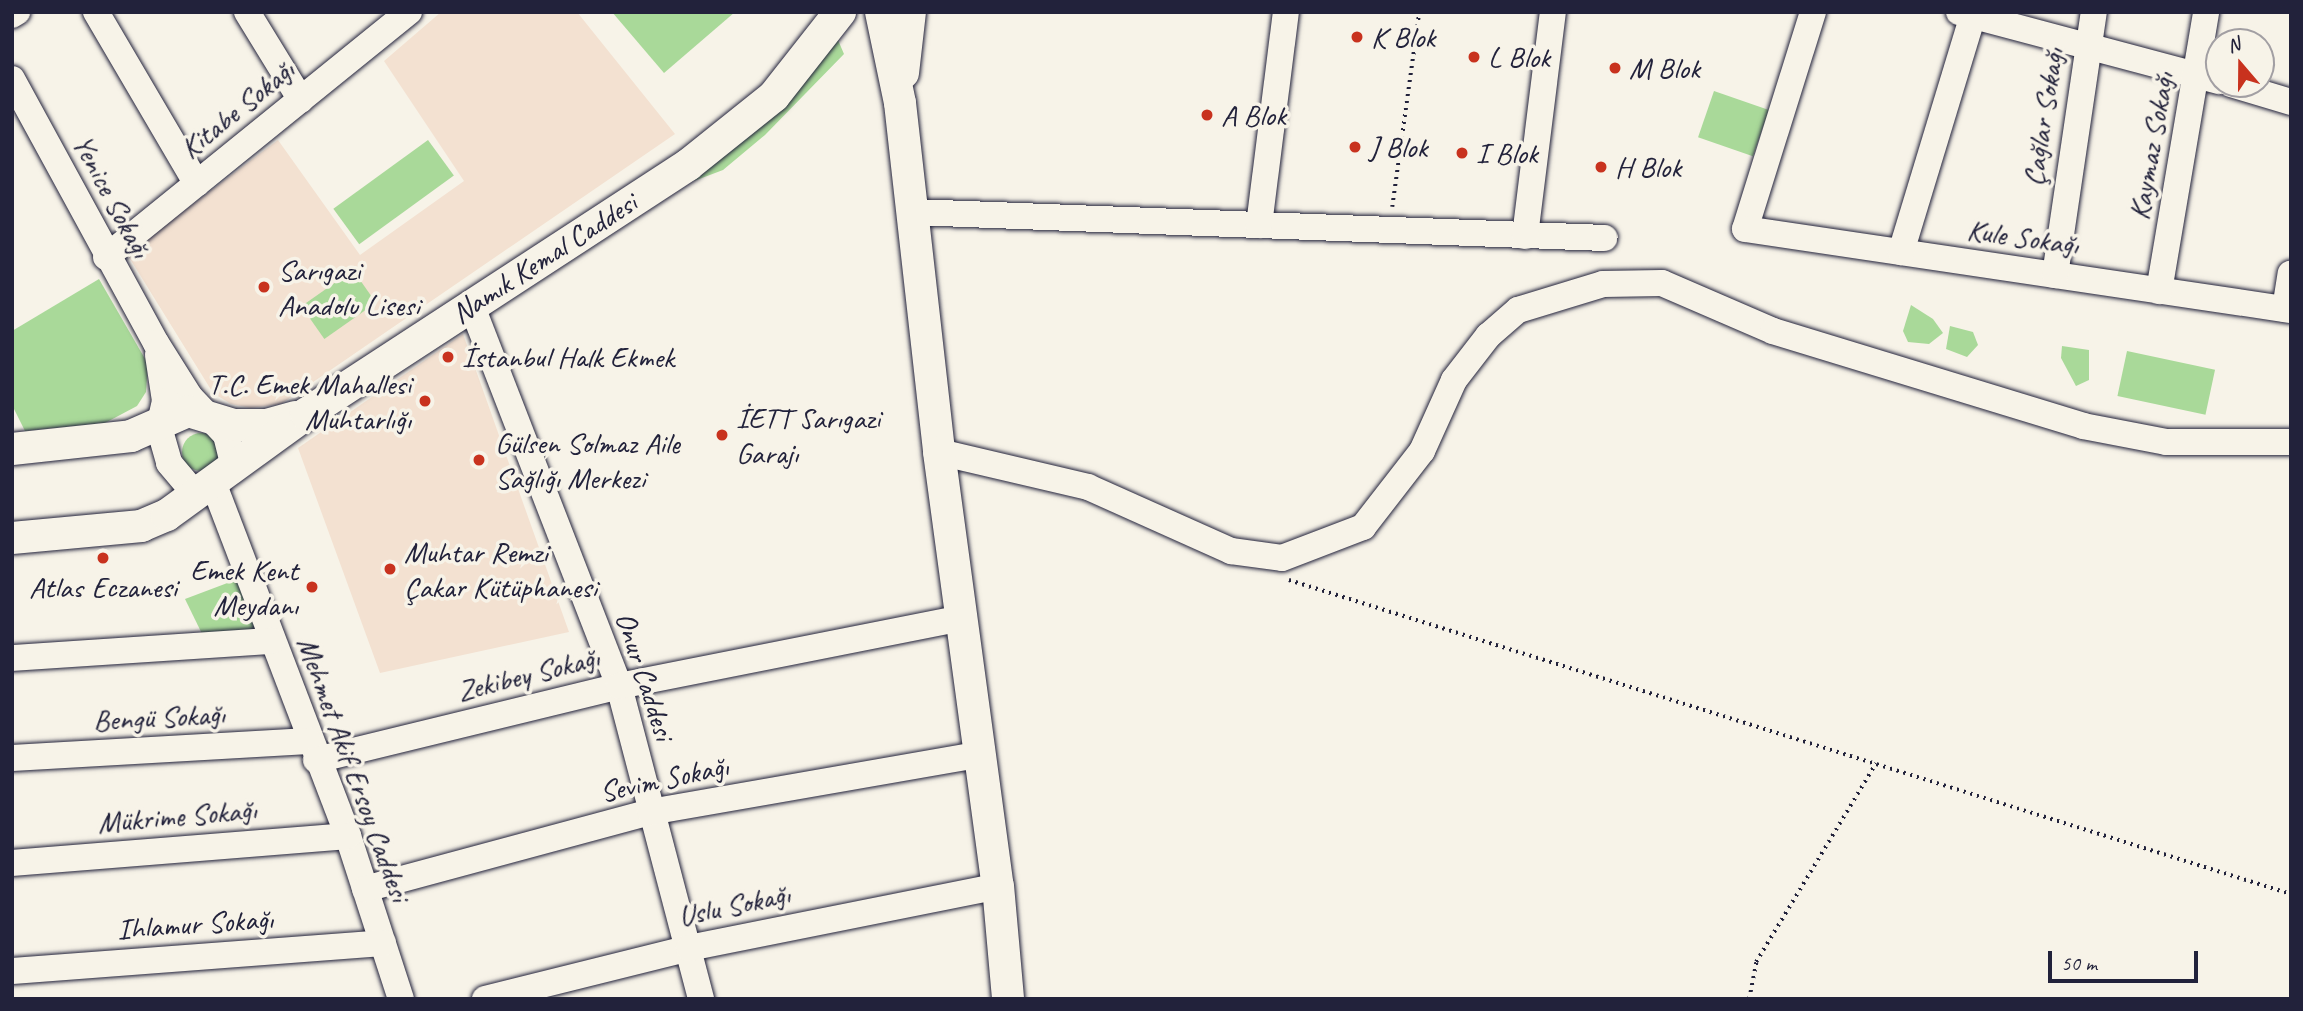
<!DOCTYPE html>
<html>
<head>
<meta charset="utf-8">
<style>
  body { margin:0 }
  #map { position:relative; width:2303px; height:1011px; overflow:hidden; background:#f7f3e8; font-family:Caveat,sans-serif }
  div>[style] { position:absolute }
  .built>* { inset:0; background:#f3e1d1 }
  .green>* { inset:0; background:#a9d999; transform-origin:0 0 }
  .round { border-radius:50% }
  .path>* { height:3.5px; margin-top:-1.75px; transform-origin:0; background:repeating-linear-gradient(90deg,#22223b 0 2px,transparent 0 7px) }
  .roads { filter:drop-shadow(0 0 2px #22223b) drop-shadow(0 0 2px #22223b) }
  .minor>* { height:26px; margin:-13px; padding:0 13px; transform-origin:13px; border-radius:13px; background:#f7f3e8 }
  .major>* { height:32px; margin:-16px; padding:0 16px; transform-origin:16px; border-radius:16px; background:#f7f3e8 }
  .dots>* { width:19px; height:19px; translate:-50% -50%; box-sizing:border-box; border:4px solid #f7f3e8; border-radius:50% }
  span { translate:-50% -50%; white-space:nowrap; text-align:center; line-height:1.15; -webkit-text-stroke:7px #f7f3e8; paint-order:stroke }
  .poi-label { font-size:30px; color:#22223b }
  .left { translate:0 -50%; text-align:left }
  .right { translate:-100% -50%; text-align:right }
  .street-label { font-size:30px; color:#22223b }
  .frame { position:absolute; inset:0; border:14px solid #22223b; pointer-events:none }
  .north { position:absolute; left:2205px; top:28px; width:70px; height:70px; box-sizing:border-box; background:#f7f3e8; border:2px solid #a29fa3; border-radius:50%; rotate:340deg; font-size:19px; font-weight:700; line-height:28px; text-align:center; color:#22223b }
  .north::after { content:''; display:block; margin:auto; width:24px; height:32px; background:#c8321e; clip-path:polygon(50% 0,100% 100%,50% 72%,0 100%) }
  .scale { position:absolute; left:2048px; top:951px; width:150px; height:32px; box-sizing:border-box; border:4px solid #22223b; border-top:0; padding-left:9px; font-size:21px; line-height:24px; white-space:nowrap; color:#22223b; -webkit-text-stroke:5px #f7f3e8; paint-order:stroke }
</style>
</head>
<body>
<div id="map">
  <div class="built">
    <i style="clip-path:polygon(441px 12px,577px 12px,675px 134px,281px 404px,251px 408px,231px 404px,213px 393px,127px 254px,278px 140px,360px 255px,464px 181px,384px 61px)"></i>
    <i style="clip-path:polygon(463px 334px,569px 632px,380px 673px,298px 448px)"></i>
  </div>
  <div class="green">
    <i style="clip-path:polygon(612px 12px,735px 12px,664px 73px)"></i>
    <i style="clip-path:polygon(838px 40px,844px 54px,765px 135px,723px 170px,694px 181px,757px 127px)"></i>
    <i style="left:1714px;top:91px;width:58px;height:49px;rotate:19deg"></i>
    <i style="left:428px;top:140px;width:44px;height:117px;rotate:54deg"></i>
    <i style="left:353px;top:270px;width:40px;height:63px;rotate:55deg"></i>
    <i style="clip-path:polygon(99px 279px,148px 364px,146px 392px,137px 406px,105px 423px,25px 431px,12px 405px,12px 331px)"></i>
    <i style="clip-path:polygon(1911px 305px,1933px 319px,1943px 333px,1929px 344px,1908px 342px,1903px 331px)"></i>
    <i style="clip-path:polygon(1950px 326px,1973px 332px,1978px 345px,1967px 357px,1946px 349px)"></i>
    <i style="clip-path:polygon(2062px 346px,2089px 350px,2089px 380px,2076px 386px,2061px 358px)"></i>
    <i style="left:2127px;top:351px;width:90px;height:46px;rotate:12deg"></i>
    <i class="round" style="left:182px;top:433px;width:38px;height:38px"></i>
    <i style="clip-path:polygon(238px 579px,259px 630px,206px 642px,185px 599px)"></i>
  </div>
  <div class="path">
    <i style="left:1392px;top:207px;width:197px;rotate:-82.1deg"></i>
    <i style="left:1289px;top:580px;width:1050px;rotate:17.4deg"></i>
    <i style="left:1749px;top:999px;width:38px;rotate:-79deg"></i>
    <i style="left:1756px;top:962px;width:232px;rotate:-58.9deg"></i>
  </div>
  <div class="roads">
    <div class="minor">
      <i style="left:96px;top:12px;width:199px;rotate:59.6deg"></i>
      <i style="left:247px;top:12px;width:103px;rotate:58.5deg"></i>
      <i style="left:1813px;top:12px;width:227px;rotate:107.4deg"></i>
      <i style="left:1745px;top:229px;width:552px;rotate:8.44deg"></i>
      <i style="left:1959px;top:12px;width:269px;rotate:14.9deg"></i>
      <i style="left:12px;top:15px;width:6px;rotate:-31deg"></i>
      <i style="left:12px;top:79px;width:301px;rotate:61.4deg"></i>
      <i style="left:156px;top:343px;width:64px;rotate:57.8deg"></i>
      <i style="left:190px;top:397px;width:52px;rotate:46.5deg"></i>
      <i style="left:226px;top:435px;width:32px;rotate:76deg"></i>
      <i style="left:2231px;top:84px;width:63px;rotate:16.7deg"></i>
      <i style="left:913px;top:212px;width:692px;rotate:2.15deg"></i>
      <i style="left:1259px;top:225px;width:215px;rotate:-82.8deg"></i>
      <i style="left:1525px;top:236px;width:226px;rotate:-82.9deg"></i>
      <i style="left:1901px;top:252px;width:244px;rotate:-73.1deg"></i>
      <i style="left:106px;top:257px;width:390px;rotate:-39deg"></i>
      <i style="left:2055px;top:275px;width:266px;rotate:-81.6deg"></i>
      <i style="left:2159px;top:291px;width:283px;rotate:-80.4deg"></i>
      <i style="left:471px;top:304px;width:410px;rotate:68.8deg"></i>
      <i style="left:619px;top:686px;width:324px;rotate:75.3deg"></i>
      <i style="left:2285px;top:309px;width:36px;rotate:-81deg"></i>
      <i style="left:158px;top:355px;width:47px;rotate:81.3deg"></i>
      <i style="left:165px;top:401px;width:27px;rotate:103deg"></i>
      <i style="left:159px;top:427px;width:37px;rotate:74deg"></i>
      <i style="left:169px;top:463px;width:43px;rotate:49.7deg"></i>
      <i style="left:939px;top:452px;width:153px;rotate:13.2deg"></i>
      <i style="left:1088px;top:487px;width:157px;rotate:24.1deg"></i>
      <i style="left:1231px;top:551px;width:51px;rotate:7.8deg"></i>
      <i style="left:1282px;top:558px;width:87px;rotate:-20.9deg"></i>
      <i style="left:1363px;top:527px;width:96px;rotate:-52.2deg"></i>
      <i style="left:1422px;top:451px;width:78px;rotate:-65.7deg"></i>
      <i style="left:1454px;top:380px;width:56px;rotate:-52.3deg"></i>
      <i style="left:1488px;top:336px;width:40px;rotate:-41deg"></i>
      <i style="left:1518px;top:310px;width:89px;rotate:-17deg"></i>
      <i style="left:1603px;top:284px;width:59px;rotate:-1deg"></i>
      <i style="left:1662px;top:283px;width:121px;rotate:23.4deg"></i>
      <i style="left:1773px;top:331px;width:324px;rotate:17deg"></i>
      <i style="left:2083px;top:426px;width:85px;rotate:10.9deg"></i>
      <i style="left:2166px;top:442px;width:125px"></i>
      <i style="left:214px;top:485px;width:376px;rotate:69.1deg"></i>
      <i style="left:348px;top:836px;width:171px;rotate:72deg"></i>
      <i style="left:12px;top:658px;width:260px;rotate:-3.8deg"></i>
      <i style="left:12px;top:758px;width:297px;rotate:-3.3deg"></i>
      <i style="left:316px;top:760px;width:312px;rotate:-13.7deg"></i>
      <i style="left:619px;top:686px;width:351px;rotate:-11.2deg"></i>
      <i style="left:12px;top:863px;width:337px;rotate:-4.6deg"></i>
      <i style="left:365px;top:889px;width:295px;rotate:-15.1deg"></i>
      <i style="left:650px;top:812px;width:337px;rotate:-9.9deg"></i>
      <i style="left:12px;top:971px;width:372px;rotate:-4.3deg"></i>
      <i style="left:485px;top:999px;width:210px;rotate:-14deg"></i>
      <i style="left:689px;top:948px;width:315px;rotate:-11.3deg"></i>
    </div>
    <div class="major">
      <i style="left:881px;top:12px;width:93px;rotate:78.2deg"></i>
      <i style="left:900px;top:103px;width:351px;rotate:83.6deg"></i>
      <i style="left:939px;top:452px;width:438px;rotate:82.3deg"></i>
      <i style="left:998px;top:886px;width:113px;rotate:84.9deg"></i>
      <i style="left:903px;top:73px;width:61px;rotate:-83.5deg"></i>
      <i style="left:12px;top:449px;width:120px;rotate:-6.2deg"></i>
      <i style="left:131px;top:436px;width:62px;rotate:-23.7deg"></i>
      <i style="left:188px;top:411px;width:48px;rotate:16.9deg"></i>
      <i style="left:234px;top:425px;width:33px"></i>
      <i style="left:267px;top:425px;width:29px;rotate:-16deg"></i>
      <i style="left:12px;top:538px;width:130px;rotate:-5.3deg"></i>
      <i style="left:141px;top:526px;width:28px;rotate:-23deg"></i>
      <i style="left:167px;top:515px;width:172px;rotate:-36deg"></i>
      <i style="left:306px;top:414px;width:456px;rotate:-33.1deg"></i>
      <i style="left:688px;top:165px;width:110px;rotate:-38.7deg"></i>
      <i style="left:774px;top:96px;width:107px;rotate:-51.8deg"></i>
    </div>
  </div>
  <div class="dots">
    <i style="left:1357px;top:37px;background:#c8321e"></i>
    <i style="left:1474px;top:57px;background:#c8321e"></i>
    <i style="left:1615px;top:68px;background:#c8321e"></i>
    <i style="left:1207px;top:115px;background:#c8321e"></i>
    <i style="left:1355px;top:147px;background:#c8321e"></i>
    <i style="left:1462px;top:153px;background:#c8321e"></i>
    <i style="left:1601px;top:167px;background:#c8321e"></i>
    <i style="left:264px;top:287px;background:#c8321e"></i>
    <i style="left:448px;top:357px;background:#c8321e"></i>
    <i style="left:425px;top:401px;background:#c8321e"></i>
    <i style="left:722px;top:435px;background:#c8321e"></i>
    <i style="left:479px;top:460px;background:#c8321e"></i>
    <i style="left:103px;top:558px;background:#c8321e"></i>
    <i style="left:390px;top:569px;background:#c8321e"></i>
    <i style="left:312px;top:587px;background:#c8321e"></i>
  </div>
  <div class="poi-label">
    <span class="left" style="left:1371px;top:37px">K Blok</span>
    <span class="left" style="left:1488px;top:57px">L Blok</span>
    <span class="left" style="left:1629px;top:68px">M Blok</span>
    <span class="left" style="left:1221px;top:115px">A Blok</span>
    <span class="left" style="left:1369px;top:147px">J Blok</span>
    <span class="left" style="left:1476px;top:153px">I Blok</span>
    <span class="left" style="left:1615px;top:167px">H Blok</span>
    <span class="left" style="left:278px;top:287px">Sarıgazi<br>Anadolu Lisesi</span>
    <span class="left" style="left:462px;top:357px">İstanbul Halk Ekmek</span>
    <span class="right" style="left:411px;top:401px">T.C. Emek Mahallesi<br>Muhtarlığı</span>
    <span class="left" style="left:736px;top:435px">İETT Sarıgazi<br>Garajı</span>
    <span class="left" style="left:495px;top:460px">Gülsen Solmaz Aile<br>Sağlığı Merkezi</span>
    <span class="left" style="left:404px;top:569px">Muhtar Remzi<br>Çakar Kütüphanesi</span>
    <span class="right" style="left:298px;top:587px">Emek Kent<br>Meydanı</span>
    <span style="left:103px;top:587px">Atlas Eczanesi</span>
  </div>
  <div class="street-label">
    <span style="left:237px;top:109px;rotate:-39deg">Kitabe Sokağı</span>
    <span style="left:2043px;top:117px;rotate:-81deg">Çağlar Sokağı</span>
    <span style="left:2151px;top:146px;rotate:-80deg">Kaymaz Sokağı</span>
    <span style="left:112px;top:196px;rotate:62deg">Yenice Sokağı</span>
    <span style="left:2023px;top:237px;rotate:8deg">Kule Sokağı</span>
    <span style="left:544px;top:258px;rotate:-33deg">Namık Kemal Caddesi</span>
    <span style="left:528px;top:674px;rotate:-14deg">Zekibey Sokağı</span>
    <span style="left:645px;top:676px;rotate:72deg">Onur Caddesi</span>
    <span style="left:159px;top:717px;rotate:-3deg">Bengü Sokağı</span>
    <span style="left:354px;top:769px;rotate:70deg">Mehmet Akif Ersoy Caddesi</span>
    <span style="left:664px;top:779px;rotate:-12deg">Sevim Sokağı</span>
    <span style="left:177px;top:816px;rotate:-5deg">Mükrime Sokağı</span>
    <span style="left:734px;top:905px;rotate:-12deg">Uslu Sokağı</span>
    <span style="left:195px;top:924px;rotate:-4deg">Ihlamur Sokağı</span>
  </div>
  <div class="frame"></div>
  <div class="north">N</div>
  <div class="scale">50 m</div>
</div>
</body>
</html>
